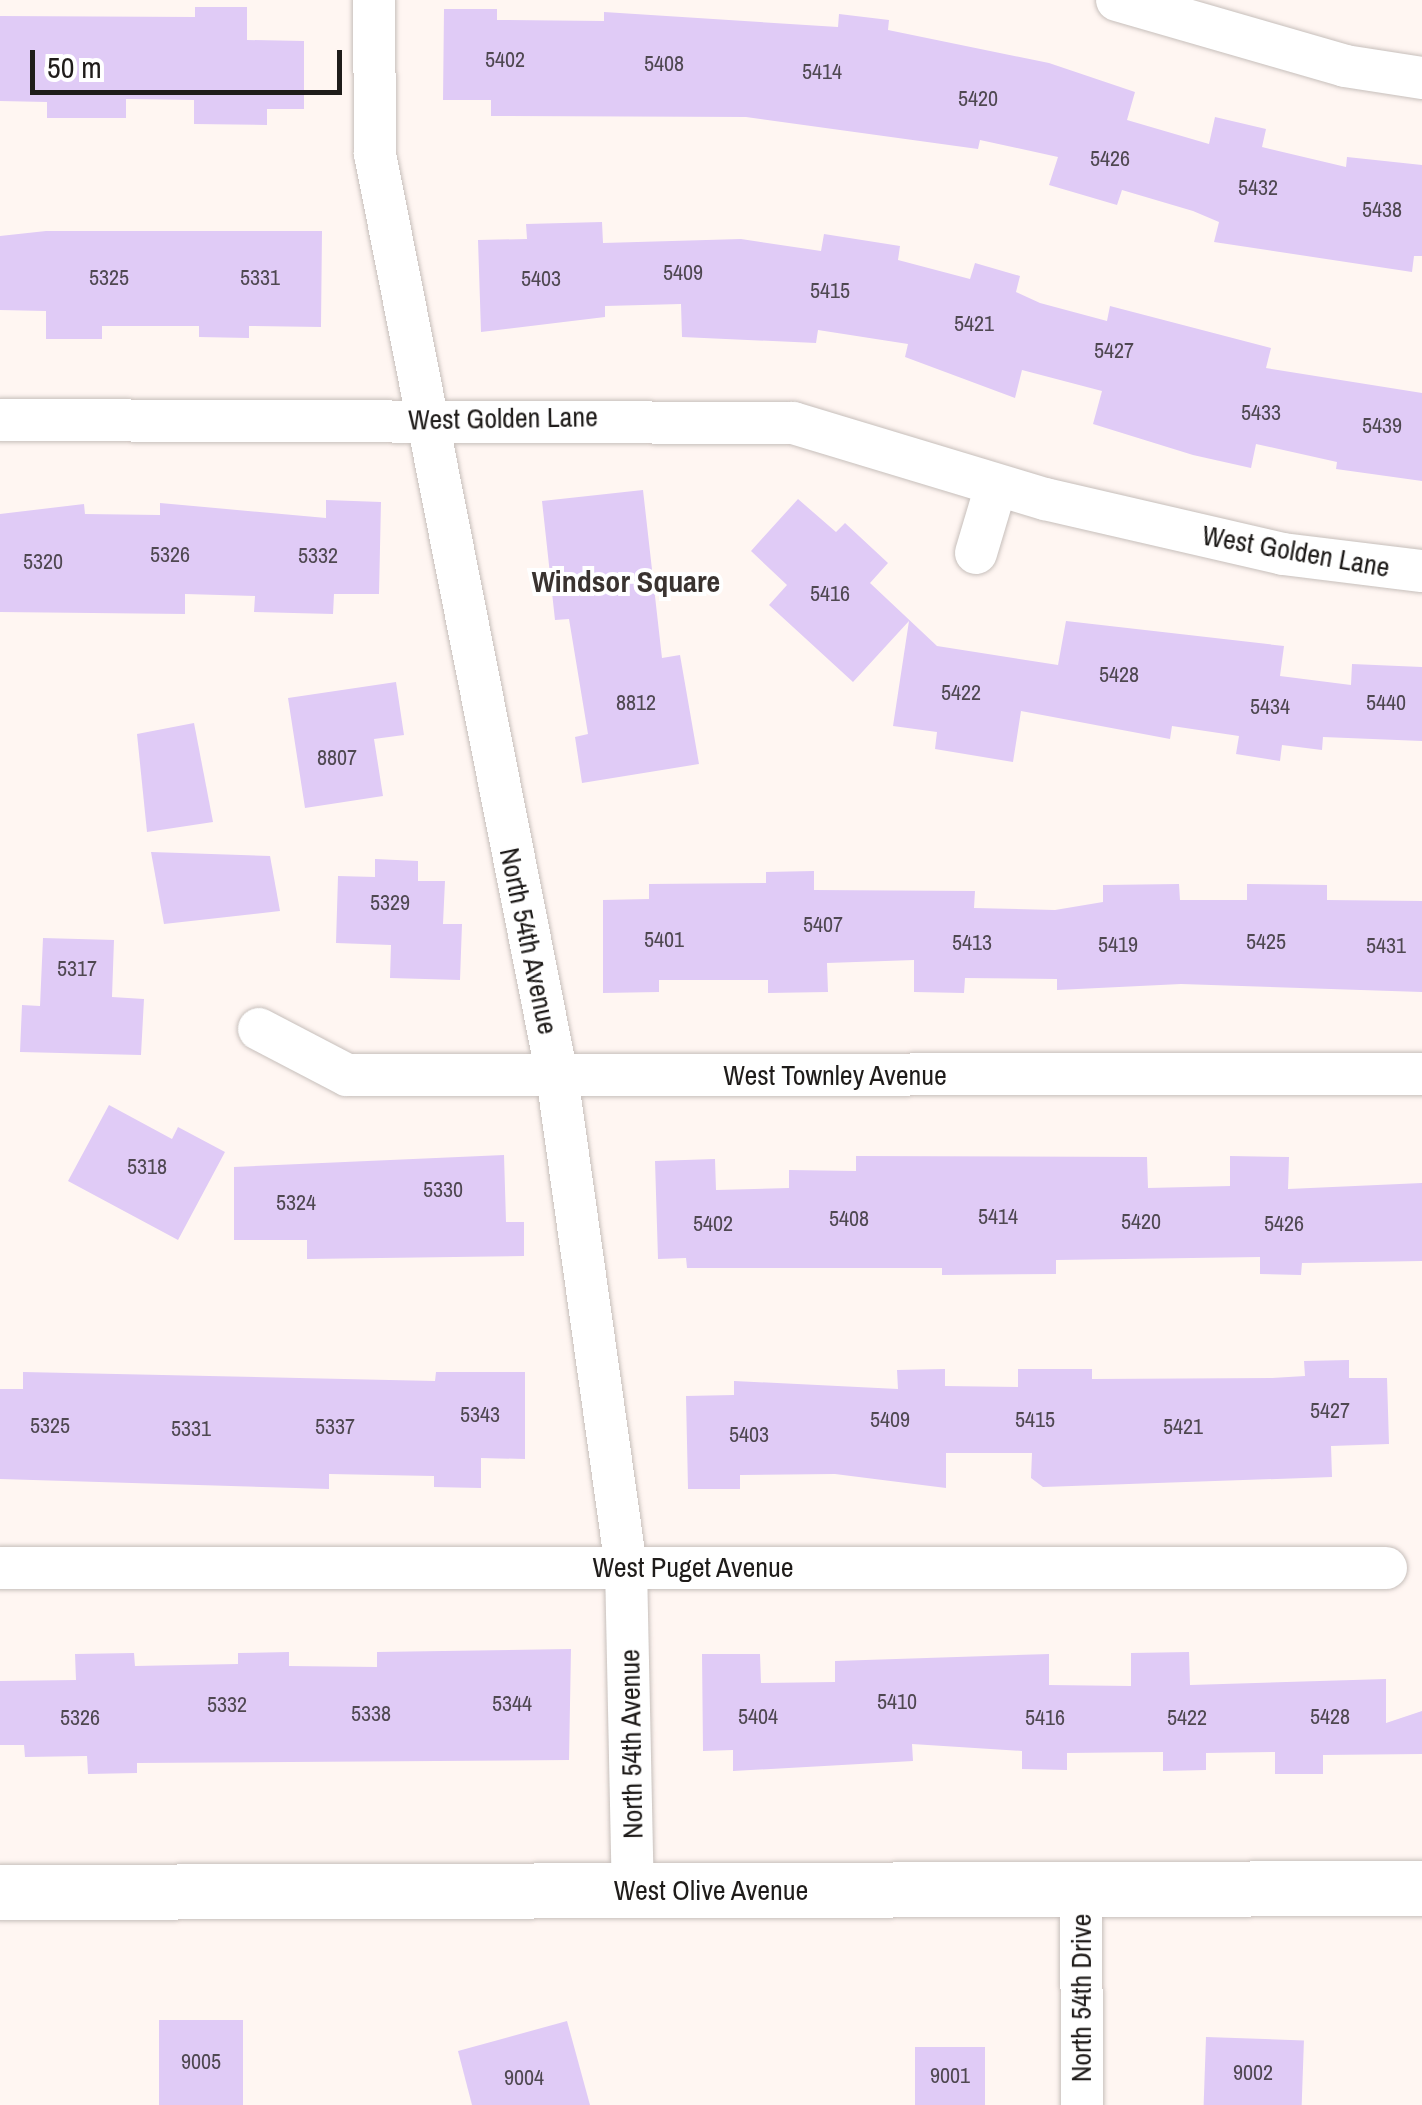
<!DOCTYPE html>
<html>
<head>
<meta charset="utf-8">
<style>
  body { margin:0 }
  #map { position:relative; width:1422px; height:2105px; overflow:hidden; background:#fff6f2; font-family:"Archivo Narrow",sans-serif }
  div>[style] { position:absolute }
  .building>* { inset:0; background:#e0cbf6; transform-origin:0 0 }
  .roads { filter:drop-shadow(0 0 2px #c7bfbb) drop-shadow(0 0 2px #c7bfbb) }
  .minor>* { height:42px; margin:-21px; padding:0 21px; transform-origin:21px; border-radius:21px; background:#fff }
  .secondary>* { height:55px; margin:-27.5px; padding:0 27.5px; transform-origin:27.5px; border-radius:27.5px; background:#fff }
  span { translate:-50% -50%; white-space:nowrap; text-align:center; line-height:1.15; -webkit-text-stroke:8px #fff; paint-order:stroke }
  .number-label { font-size:22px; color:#4f4851 }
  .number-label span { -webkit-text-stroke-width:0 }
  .street-label { font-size:28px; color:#1f1c1a }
  .neighbourhood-label { font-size:30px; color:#3a3330; font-weight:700 }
  .scale { position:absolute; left:30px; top:50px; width:312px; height:45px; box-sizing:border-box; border:5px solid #1f1c1a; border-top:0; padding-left:12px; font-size:30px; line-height:35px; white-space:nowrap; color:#1f1c1a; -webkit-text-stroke:8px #fff; paint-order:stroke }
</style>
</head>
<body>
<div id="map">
  <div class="building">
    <i style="clip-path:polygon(195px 7px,247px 7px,247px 40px,304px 41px,304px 109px,267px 109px,267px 125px,194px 124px,194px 100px,126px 99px,126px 118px,47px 118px,47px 102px,0 101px,0 16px,195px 17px)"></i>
    <i style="clip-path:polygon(444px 9px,497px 9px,497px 20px,604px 21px,604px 12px,838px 27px,839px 14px,889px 20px,888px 30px,1049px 63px,1135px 92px,1127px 120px,1209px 144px,1215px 117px,1266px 129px,1262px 147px,1346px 167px,1347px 157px,1422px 165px,1422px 256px,1414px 256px,1412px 272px,1214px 242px,1219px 222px,1193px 211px,1122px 190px,1117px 205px,1049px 185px,1058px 157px,980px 140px,978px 149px,746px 117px,491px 116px,491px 100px,443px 100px)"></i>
    <i style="clip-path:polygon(602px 222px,603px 243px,741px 239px,821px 251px,824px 234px,900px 246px,898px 260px,970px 279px,975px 263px,1020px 276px,1016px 292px,1040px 303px,1107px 321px,1110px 306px,1271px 348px,1266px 368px,1422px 393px,1422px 481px,1336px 469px,1337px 462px,1256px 444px,1251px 468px,1193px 455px,1093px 424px,1102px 391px,1022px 370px,1015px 398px,905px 357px,908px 344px,818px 330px,816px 343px,682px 337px,681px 304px,605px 306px,605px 317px,481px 332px,478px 240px,527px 239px,526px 224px)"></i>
    <i style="clip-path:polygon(46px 231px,322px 231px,321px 327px,249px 326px,249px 338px,199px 337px,199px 326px,102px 326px,102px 339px,46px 339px,46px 311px,0 310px,0 236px)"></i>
    <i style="clip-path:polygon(643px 490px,662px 658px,680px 655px,699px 764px,582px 783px,575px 737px,588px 734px,569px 619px,555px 620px,542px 501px)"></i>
    <i style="clip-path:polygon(798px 499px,836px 532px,845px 523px,888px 563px,870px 583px,937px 646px,1058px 665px,1066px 621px,1284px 646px,1280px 676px,1351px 685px,1352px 664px,1422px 667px,1422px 741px,1323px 737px,1322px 750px,1282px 745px,1280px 761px,1236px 754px,1239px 736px,1172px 726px,1170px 739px,1021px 711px,1013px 762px,935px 749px,937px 732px,893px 726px,909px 621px,853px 682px,769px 605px,787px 585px,751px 551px)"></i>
    <i style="clip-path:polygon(326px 500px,381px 502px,379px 594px,334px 594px,333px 614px,254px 612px,255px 596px,185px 594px,185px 614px,0 612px,0 514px,84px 504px,85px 514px,160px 515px,160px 503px,326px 518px)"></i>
    <i style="clip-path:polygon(396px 682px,404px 735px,374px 739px,383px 796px,305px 808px,288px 698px)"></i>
    <i style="clip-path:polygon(194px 723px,213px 822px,147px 832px,137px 734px)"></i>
    <i style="clip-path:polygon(151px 852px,270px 856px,280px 911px,164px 924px)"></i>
    <i style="clip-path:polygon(375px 859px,418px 861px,418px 881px,445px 881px,443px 924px,462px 924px,460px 980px,390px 978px,391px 945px,336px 943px,338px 876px,375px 877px)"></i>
    <i style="clip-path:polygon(814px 871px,814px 890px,975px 891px,974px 908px,1055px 910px,1103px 902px,1103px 885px,1179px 884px,1180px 900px,1247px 900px,1247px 884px,1327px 885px,1327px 900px,1422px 901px,1422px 992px,1181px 984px,1057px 990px,1057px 979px,965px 978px,964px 993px,914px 992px,914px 960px,827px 963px,828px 992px,768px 993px,768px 980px,659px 980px,659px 992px,603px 993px,603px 900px,649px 899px,649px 884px,766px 883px,766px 872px)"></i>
    <i style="clip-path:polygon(43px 938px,114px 940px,112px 997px,144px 999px,141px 1055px,20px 1052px,22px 1005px,40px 1006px)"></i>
    <i style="clip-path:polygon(109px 1105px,172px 1139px,178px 1127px,225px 1152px,178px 1240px,68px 1181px)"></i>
    <i style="clip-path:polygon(504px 1155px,506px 1222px,524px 1222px,524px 1256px,307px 1259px,307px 1240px,234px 1240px,234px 1167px)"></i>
    <i style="clip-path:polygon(856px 1156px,1147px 1157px,1148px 1188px,1230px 1186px,1230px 1156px,1289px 1157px,1288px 1189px,1422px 1183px,1422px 1261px,1302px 1263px,1301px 1275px,1260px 1274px,1260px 1257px,1056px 1260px,1056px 1274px,942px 1275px,942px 1268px,687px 1268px,686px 1258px,658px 1259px,655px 1161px,715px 1159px,716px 1190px,789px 1188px,789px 1170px,856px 1171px)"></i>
    <i style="clip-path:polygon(1349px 1360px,1349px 1378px,1387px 1378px,1389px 1444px,1331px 1446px,1332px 1477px,1043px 1487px,1031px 1478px,1032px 1453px,946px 1453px,946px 1488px,835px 1474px,740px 1475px,740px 1489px,688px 1489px,686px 1396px,734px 1395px,734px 1381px,898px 1389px,897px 1370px,945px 1369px,945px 1386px,1018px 1387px,1018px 1369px,1092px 1369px,1092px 1379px,1272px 1378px,1305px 1376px,1304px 1361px)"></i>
    <i style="clip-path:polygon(23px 1372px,435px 1381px,436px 1372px,525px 1372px,525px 1459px,481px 1458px,481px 1488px,434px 1487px,434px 1476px,329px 1474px,329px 1489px,0 1479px,0 1389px,23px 1389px)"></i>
    <i style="clip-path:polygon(571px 1649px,569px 1760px,137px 1763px,137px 1773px,88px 1774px,87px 1756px,25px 1757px,24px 1745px,0 1745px,0 1681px,76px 1680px,75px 1654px,134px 1653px,135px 1666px,238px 1664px,238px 1653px,289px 1652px,289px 1666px,377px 1667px,377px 1652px)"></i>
    <i style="clip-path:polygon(1189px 1652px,1190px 1685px,1386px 1679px,1386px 1723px,1422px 1711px,1422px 1754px,1323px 1755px,1323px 1774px,1275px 1774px,1275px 1752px,1206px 1753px,1206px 1770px,1163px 1771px,1163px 1752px,1067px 1753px,1067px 1770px,1022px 1769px,1022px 1751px,912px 1744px,913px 1761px,733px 1771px,733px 1750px,703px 1751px,702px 1654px,760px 1654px,761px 1683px,835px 1682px,835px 1661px,1049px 1654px,1049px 1685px,1131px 1686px,1131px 1653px)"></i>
    <i style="left:159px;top:2020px;width:84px;height:85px"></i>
    <i style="clip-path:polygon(567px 2021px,590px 2105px,472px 2105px,458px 2051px)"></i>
    <i style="left:1206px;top:2037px;width:98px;height:68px;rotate:2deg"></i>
    <i style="left:915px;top:2047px;width:70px;height:58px"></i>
  </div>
  <div class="roads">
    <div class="minor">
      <i style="left:374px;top:0;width:154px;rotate:89.6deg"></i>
      <i style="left:375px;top:154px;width:940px;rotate:78.83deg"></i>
      <i style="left:557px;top:1076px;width:495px;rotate:82deg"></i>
      <i style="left:626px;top:1566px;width:324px;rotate:88.8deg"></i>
      <i style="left:1117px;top:0;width:237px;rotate:16.1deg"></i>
      <i style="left:1345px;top:66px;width:78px;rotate:8.9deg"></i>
      <i style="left:0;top:420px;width:793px;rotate:0.22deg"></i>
      <i style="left:793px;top:423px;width:263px;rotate:16.8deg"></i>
      <i style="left:1045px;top:499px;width:244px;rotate:13deg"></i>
      <i style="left:1283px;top:554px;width:140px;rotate:7deg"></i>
      <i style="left:976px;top:553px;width:70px;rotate:-73.4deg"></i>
      <i style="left:259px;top:1029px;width:99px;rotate:27.6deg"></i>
      <i style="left:347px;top:1075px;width:1075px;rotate:-0.05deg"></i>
      <i style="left:0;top:1568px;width:1386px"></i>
      <i style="left:1081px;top:1891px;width:214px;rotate:89.7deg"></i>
    </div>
    <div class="secondary">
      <i style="left:0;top:1892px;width:1422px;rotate:-0.16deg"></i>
    </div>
  </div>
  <div class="number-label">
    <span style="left:505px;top:60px">5402</span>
    <span style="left:664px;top:64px">5408</span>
    <span style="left:822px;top:72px">5414</span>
    <span style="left:978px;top:99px">5420</span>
    <span style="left:1110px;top:159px">5426</span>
    <span style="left:1258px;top:188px">5432</span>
    <span style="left:1382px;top:210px">5438</span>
    <span style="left:683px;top:273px">5409</span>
    <span style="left:109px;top:278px">5325</span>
    <span style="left:260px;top:278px">5331</span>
    <span style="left:541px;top:279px">5403</span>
    <span style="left:830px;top:291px">5415</span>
    <span style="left:974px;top:324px">5421</span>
    <span style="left:1114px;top:351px">5427</span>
    <span style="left:1261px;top:413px">5433</span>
    <span style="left:1382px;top:426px">5439</span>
    <span style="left:170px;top:555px">5326</span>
    <span style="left:318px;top:556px">5332</span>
    <span style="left:43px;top:562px">5320</span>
    <span style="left:830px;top:594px">5416</span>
    <span style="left:1119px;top:675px">5428</span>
    <span style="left:961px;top:693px">5422</span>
    <span style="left:636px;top:703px">8812</span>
    <span style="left:1386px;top:703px">5440</span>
    <span style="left:1270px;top:707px">5434</span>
    <span style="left:337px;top:758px">8807</span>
    <span style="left:390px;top:903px">5329</span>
    <span style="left:823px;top:925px">5407</span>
    <span style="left:664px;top:940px">5401</span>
    <span style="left:1266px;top:942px">5425</span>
    <span style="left:972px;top:943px">5413</span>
    <span style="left:1118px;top:945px">5419</span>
    <span style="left:1386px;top:946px">5431</span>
    <span style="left:77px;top:969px">5317</span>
    <span style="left:147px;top:1167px">5318</span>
    <span style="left:443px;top:1190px">5330</span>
    <span style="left:296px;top:1203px">5324</span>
    <span style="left:998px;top:1217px">5414</span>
    <span style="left:849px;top:1219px">5408</span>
    <span style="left:1141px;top:1222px">5420</span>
    <span style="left:713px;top:1224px">5402</span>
    <span style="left:1284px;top:1224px">5426</span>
    <span style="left:1330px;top:1411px">5427</span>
    <span style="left:480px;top:1415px">5343</span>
    <span style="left:890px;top:1420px">5409</span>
    <span style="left:1035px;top:1420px">5415</span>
    <span style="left:50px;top:1426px">5325</span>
    <span style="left:335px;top:1427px">5337</span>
    <span style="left:1183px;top:1427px">5421</span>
    <span style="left:191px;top:1429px">5331</span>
    <span style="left:749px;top:1435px">5403</span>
    <span style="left:897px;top:1702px">5410</span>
    <span style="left:512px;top:1704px">5344</span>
    <span style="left:227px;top:1705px">5332</span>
    <span style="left:371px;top:1714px">5338</span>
    <span style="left:758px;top:1717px">5404</span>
    <span style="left:1330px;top:1717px">5428</span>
    <span style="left:80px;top:1718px">5326</span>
    <span style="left:1045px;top:1718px">5416</span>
    <span style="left:1187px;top:1718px">5422</span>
    <span style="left:201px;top:2062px">9005</span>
    <span style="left:1253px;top:2073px">9002</span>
    <span style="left:950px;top:2076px">9001</span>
    <span style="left:524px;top:2078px">9004</span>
  </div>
  <div class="street-label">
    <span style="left:503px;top:418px;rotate:-1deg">West Golden Lane</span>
    <span style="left:1296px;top:551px;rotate:10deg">West Golden Lane</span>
    <span style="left:529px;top:941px;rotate:78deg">North 54th Avenue</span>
    <span style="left:835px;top:1075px">West Townley Avenue</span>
    <span style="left:693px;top:1567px">West Puget Avenue</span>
    <span style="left:631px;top:1744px;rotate:-91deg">North 54th Avenue</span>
    <span style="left:711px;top:1890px">West Olive Avenue</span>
    <span style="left:1081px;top:1998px;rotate:-90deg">North 54th Drive</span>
  </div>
  <div class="neighbourhood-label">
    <span style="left:626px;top:581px">Windsor Square</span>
  </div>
  <div class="scale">50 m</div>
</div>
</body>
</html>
